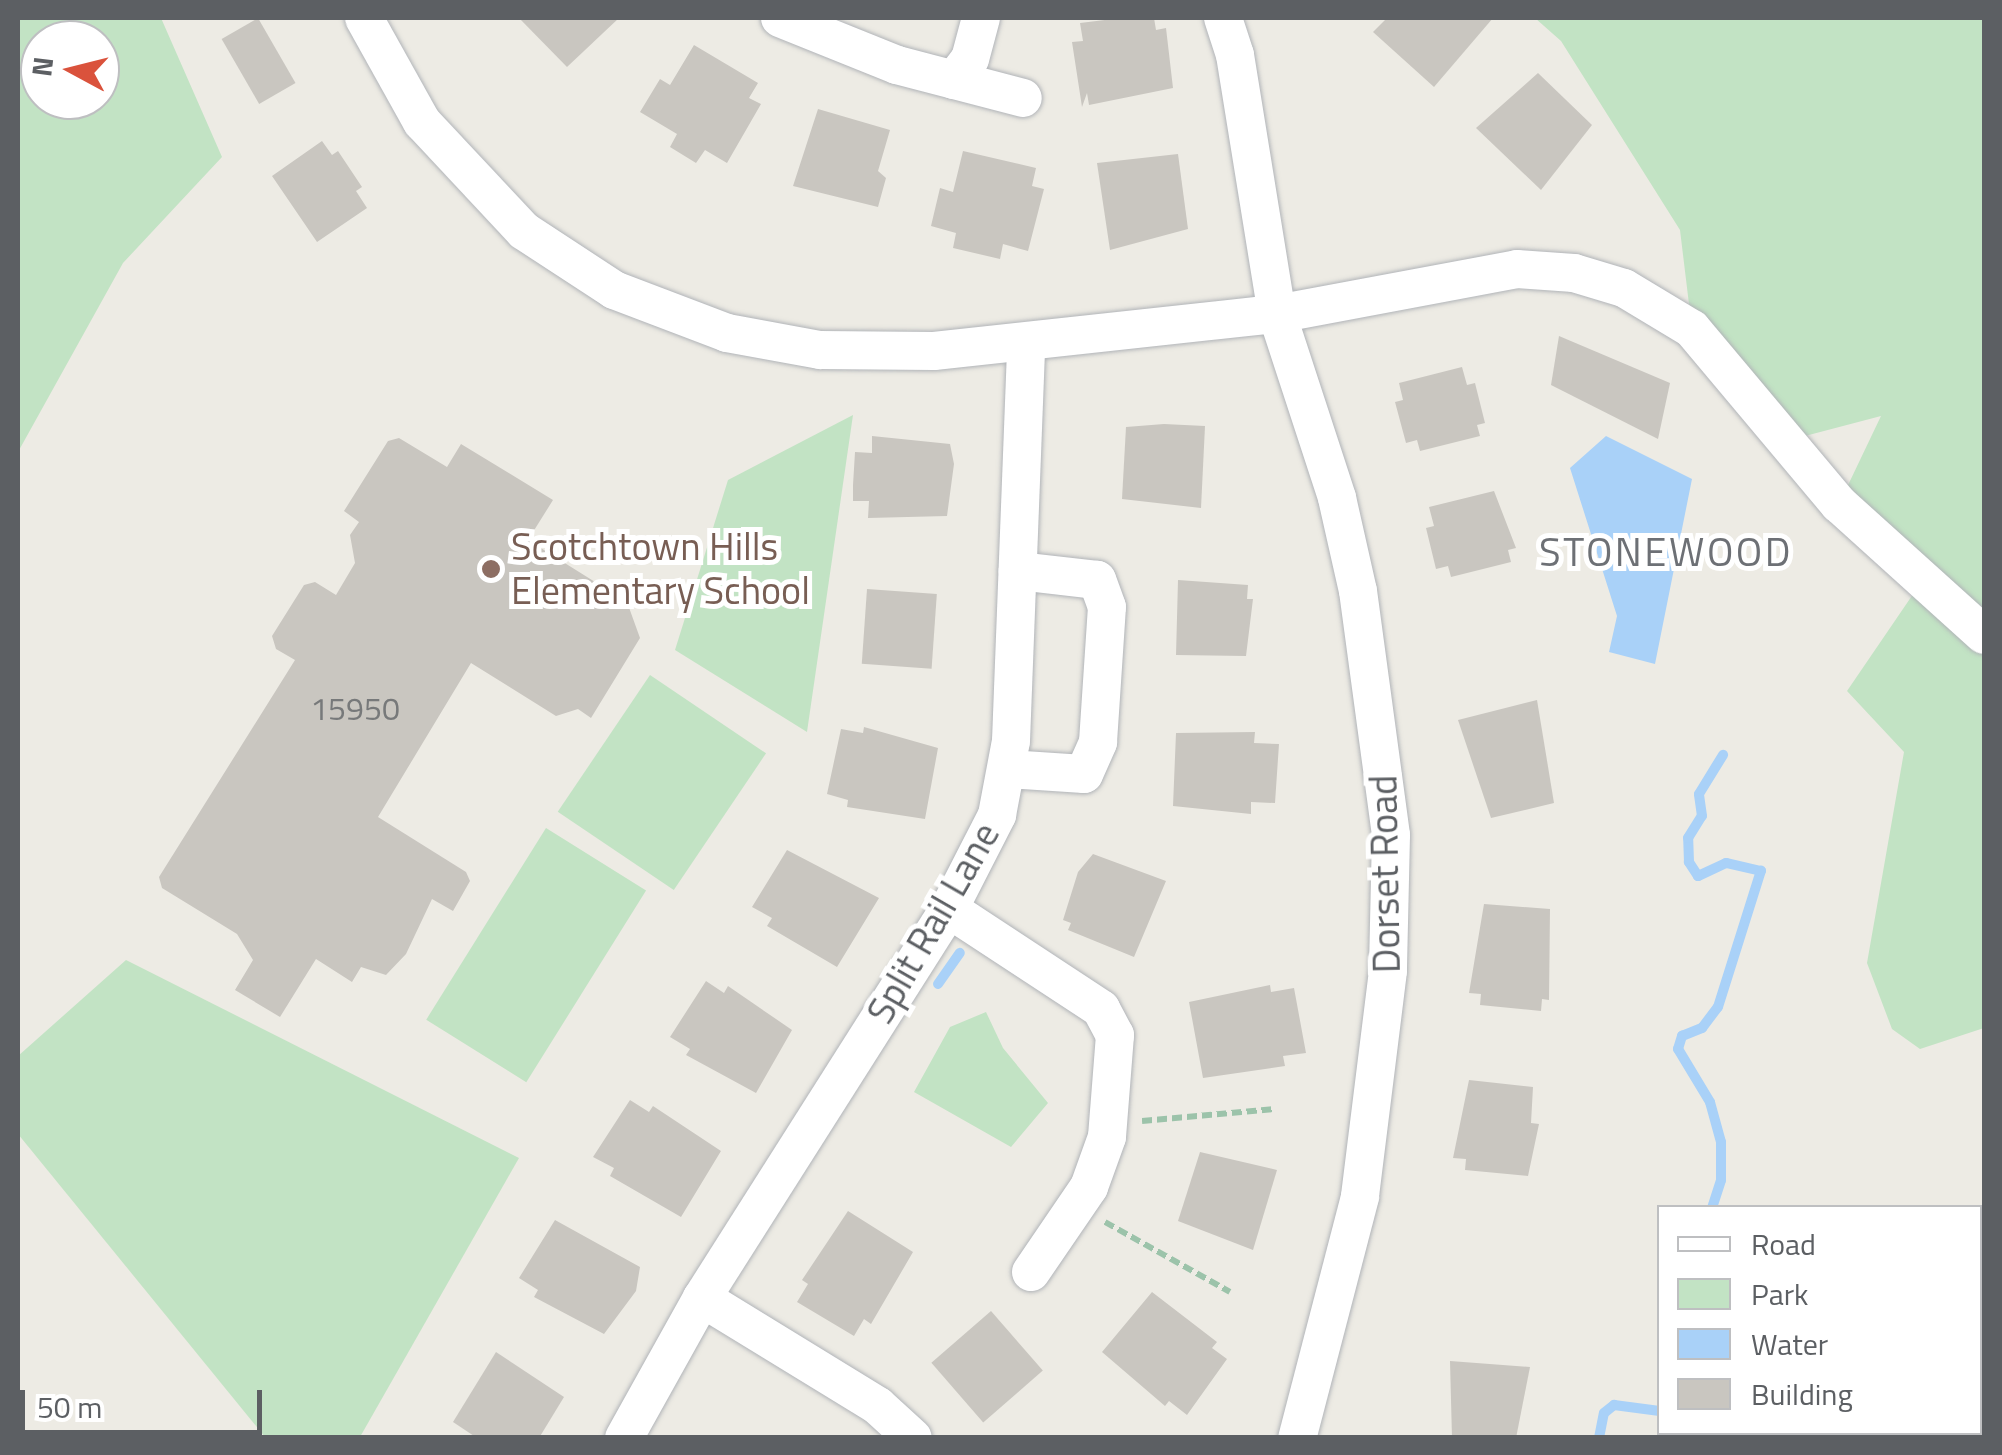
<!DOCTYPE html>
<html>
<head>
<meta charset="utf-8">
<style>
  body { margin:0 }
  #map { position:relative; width:2002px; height:1455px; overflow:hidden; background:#edebe4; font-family:"Titillium Web",sans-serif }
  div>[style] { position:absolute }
  .green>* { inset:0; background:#c2e3c4; transform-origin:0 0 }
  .water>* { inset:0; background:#a9d1f8 }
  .stream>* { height:10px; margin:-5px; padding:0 5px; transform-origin:5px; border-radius:5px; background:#a9d1f8 }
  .building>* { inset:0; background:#c9c6c0; transform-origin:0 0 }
  .path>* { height:6px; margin-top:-3px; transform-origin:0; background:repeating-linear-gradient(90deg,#9cc3aa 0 10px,transparent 0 15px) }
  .roads { filter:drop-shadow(0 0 2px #b1b4b8) drop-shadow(0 0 2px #b1b4b8) }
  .street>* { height:38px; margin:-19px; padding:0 19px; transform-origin:19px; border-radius:19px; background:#fff }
  .dots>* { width:28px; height:28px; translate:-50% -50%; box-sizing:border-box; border:5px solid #fff; border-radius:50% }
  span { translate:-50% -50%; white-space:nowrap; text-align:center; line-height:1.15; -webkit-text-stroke:10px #fff; paint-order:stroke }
  .number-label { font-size:32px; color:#77797a }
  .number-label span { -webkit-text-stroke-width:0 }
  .education-label { font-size:38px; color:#785e54 }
  .left { translate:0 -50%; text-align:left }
  .street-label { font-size:38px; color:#5c5f63 }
  .neighbourhood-label { font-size:40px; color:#6d7075; letter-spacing:2.5px }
  .frame { position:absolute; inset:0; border:20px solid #5c5f63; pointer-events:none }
  .legend { position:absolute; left:1657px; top:1205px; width:325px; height:230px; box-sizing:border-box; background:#fff; border:2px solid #bebfc1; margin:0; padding:12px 18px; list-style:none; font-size:30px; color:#5c5f63 }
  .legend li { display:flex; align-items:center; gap:20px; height:50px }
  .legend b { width:50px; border:2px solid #bebfc1 }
  .north { position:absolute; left:20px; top:20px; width:100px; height:100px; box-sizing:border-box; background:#fff; border:2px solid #bebfc1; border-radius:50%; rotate:277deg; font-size:28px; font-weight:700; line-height:40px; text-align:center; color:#5c5f63 }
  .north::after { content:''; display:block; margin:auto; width:35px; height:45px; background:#da523c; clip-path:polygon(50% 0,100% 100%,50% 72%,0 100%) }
  .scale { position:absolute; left:20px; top:1390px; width:242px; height:45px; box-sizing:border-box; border:5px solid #5c5f63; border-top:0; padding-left:12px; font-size:30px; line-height:35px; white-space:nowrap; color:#5c5f63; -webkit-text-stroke:8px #fff; paint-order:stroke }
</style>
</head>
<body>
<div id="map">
  <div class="green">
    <i style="clip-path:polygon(evenodd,18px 18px,161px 18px,222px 157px,123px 263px,18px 452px,18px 18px,100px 40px,100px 100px,40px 100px,40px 40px,100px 40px)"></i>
    <i style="clip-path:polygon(1535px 18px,1984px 18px,1984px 1028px,1920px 1049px,1892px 1029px,1867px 963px,1904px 752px,1847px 691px,1920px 584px,1839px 504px,1881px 416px,1786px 441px,1692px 329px,1680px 230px,1561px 41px)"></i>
    <i style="clip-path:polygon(853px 415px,807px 732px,675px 650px,728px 480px)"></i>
    <i style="left:650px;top:675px;width:140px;height:165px;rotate:34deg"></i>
    <i style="left:546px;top:828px;width:118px;height:226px;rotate:32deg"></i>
    <i style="clip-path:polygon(126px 960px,519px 1158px,360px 1437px,265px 1437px,18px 1134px,18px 1056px)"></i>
    <i style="clip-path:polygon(986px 1012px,1003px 1048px,1048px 1103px,1011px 1147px,914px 1092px,950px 1027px)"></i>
  </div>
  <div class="water">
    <i style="clip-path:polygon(1606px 436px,1692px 479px,1655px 664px,1609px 652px,1617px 616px,1570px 468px)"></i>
  </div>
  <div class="stream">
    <i style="left:938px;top:984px;width:38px;rotate:-55deg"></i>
    <i style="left:1712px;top:1208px;width:29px;rotate:-72deg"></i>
    <i style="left:1721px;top:1180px;width:38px;rotate:-90deg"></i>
    <i style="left:1721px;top:1142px;width:41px;rotate:-105.4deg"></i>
    <i style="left:1710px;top:1102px;width:62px;rotate:-121.1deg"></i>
    <i style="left:1678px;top:1049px;width:14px;rotate:-73deg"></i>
    <i style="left:1682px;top:1036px;width:22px;rotate:-22deg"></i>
    <i style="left:1702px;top:1028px;width:26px;rotate:-53deg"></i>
    <i style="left:1718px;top:1007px;width:143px;rotate:-72.5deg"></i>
    <i style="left:1761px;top:871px;width:36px;rotate:-167deg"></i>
    <i style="left:1726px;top:863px;width:31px;rotate:155deg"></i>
    <i style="left:1698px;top:876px;width:17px;rotate:-123deg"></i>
    <i style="left:1689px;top:862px;width:24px;rotate:-92deg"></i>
    <i style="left:1688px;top:838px;width:26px;rotate:-58deg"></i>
    <i style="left:1702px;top:816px;width:22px;rotate:-98deg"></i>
    <i style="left:1699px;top:794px;width:46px;rotate:-58.4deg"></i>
    <i style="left:1599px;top:1438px;width:25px;rotate:-79deg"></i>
    <i style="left:1604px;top:1413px;width:13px;rotate:-39deg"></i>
    <i style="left:1614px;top:1405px;width:46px;rotate:7.4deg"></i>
  </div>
  <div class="building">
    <i style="left:258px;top:18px;width:75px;height:42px;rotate:60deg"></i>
    <i style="clip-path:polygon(519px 18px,619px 18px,567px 67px)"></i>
    <i style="clip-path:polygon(1121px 18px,1154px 18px,1156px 30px,1166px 28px,1173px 88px,1089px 105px,1087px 93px,1082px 107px,1072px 42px,1083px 41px,1080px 23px)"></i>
    <i style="clip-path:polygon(1387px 18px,1493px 18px,1434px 87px,1373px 32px)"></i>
    <i style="clip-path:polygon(694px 45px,758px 83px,749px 98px,761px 104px,727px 163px,705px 150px,696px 163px,670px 147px,677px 134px,640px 112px,660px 79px,670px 85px)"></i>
    <i style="clip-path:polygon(1538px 73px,1592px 125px,1541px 190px,1476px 128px)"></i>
    <i style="clip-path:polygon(818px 109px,890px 130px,878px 171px,886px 178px,878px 207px,793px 186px)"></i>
    <i style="clip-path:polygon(322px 141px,332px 155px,338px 151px,362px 187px,356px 191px,367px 208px,317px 242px,272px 176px)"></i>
    <i style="clip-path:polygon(963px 151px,1036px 168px,1032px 186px,1044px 189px,1028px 251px,1003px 244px,1000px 259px,953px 248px,956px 233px,931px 226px,940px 188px,953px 192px)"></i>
    <i style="clip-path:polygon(1178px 154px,1188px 229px,1110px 250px,1097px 163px)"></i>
    <i style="clip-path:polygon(1559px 336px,1670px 383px,1658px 439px,1551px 385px)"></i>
    <i style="clip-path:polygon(1462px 367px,1467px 385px,1475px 383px,1485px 423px,1477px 425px,1480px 436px,1420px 451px,1417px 440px,1406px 443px,1395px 402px,1403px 400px,1399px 383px)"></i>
    <i style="clip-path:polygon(1164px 424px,1205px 426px,1201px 508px,1122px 499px,1126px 427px)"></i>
    <i style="clip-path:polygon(872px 436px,950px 444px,954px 464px,947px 516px,868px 518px,869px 501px,853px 501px,853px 485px,855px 452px,872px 453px)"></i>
    <i style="clip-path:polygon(399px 438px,447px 467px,461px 444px,553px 500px,528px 540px,627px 602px,640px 638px,591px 718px,578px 709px,556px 716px,471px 663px,378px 817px,466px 872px,470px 881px,453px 911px,432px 899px,406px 954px,386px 975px,361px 967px,352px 982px,316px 959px,280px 1017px,235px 990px,253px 960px,237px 934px,162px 888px,159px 877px,295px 660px,276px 649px,272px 636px,304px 585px,315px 582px,336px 595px,355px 563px,350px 535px,359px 522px,344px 511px,388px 441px)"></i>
    <i style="clip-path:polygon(1494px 491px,1516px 548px,1508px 550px,1511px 562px,1451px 577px,1448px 566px,1436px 569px,1426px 528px,1434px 526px,1429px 507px)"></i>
    <i style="clip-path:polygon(1178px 580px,1248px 585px,1247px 599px,1253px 599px,1246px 656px,1176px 655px)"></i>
    <i style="left:867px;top:589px;width:70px;height:75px;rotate:4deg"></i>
    <i style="clip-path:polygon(1537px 700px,1554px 803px,1491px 818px,1458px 720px)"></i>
    <i style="clip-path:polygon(864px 727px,938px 748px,925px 819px,847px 807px,848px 800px,827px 794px,841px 729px,863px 733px)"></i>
    <i style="clip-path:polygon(1255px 732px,1254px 743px,1279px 744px,1275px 803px,1251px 802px,1251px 814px,1173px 806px,1176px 733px)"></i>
    <i style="clip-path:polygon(787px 850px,879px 898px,837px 967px,767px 926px,772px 918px,752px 907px)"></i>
    <i style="clip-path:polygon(1093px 854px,1166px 881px,1134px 957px,1068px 930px,1071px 923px,1063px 920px,1078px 872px)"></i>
    <i style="clip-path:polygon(1484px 904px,1550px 909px,1549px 1000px,1542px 999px,1541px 1011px,1480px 1005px,1481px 994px,1469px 993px)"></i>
    <i style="clip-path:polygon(706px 981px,724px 993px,728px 986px,792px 1030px,756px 1093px,686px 1055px,690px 1049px,670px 1037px)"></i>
    <i style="clip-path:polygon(1270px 985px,1271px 992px,1294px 988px,1306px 1053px,1283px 1056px,1285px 1066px,1203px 1078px,1189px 1002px)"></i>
    <i style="clip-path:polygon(1469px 1080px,1533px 1087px,1531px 1123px,1539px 1124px,1528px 1176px,1465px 1170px,1466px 1159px,1453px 1158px)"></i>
    <i style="clip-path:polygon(630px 1100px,649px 1112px,653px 1106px,721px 1151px,681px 1217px,610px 1176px,614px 1168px,593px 1157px)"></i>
    <i style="clip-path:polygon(1200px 1152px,1277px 1170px,1253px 1250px,1178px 1221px)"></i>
    <i style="clip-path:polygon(848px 1211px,913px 1252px,871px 1324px,864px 1319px,854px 1336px,797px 1302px,808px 1284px,802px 1280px)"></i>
    <i style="clip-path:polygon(555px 1220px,640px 1267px,636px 1291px,604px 1334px,534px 1297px,538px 1290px,519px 1278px)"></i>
    <i style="clip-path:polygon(1152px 1292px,1217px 1342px,1212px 1348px,1227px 1359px,1187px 1415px,1169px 1401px,1165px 1406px,1102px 1352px)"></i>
    <i style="left:991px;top:1311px;width:79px;height:79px;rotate:49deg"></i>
    <i style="clip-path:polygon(496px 1352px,564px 1397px,539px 1438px,477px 1438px,453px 1422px)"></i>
    <i style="clip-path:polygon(1450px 1361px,1530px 1367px,1516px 1438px,1452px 1438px)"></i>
  </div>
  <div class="path">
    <i style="left:1142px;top:1121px;width:132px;rotate:-5.2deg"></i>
    <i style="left:1105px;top:1222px;width:143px;rotate:29.2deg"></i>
  </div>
  <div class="roads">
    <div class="street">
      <i style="left:364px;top:18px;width:119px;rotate:60.9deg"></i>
      <i style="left:422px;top:122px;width:149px;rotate:46.9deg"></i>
      <i style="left:524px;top:231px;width:108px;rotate:33.2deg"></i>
      <i style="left:614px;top:290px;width:121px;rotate:20.8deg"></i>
      <i style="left:727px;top:333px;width:95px;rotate:10.4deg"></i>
      <i style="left:820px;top:350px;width:114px;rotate:0.5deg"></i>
      <i style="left:934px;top:351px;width:345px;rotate:-6.2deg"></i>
      <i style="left:1277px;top:314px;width:244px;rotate:-10.6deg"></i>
      <i style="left:1517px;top:269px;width:57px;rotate:4deg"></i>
      <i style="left:1574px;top:273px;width:52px;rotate:16.7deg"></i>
      <i style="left:1624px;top:288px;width:79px;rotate:31.1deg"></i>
      <i style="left:1692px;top:329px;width:229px;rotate:50deg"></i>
      <i style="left:1839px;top:504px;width:195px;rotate:42.1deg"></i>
      <i style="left:780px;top:18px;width:126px;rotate:21.9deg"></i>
      <i style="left:897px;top:65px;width:130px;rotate:14.7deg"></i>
      <i style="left:1223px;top:18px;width:39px;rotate:72deg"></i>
      <i style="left:1235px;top:55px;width:262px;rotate:80.8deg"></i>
      <i style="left:1277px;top:314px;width:194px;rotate:71.9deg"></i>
      <i style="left:1337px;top:498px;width:95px;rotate:77.3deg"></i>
      <i style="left:1358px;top:591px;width:246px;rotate:82.3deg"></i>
      <i style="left:1391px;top:835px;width:136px;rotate:91.3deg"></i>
      <i style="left:1388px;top:971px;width:228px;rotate:97.1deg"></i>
      <i style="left:1360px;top:1197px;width:249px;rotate:104.6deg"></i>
      <i style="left:954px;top:80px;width:26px;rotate:-53deg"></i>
      <i style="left:970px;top:59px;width:42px;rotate:-75deg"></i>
      <i style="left:1008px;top:769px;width:76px;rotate:3.8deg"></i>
      <i style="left:1084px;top:774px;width:35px;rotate:-66deg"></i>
      <i style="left:1098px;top:742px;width:135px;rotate:-86.2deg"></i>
      <i style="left:1107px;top:607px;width:29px;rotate:-110deg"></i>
      <i style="left:1097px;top:580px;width:80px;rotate:-173.5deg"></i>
      <i style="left:949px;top:909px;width:182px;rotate:33.3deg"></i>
      <i style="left:1101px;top:1009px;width:30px;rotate:62deg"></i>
      <i style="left:1115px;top:1035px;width:102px;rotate:94.5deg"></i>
      <i style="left:1107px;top:1137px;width:53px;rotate:109.8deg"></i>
      <i style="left:1089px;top:1187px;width:103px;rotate:124.3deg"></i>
      <i style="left:702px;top:1298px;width:206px;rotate:31.5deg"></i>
      <i style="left:878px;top:1406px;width:47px;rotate:42.4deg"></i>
      <i style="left:624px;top:1438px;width:160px;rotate:-60.9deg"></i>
      <i style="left:702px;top:1298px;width:461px;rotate:-57.6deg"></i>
      <i style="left:949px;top:909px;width:106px;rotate:-62.9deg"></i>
      <i style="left:997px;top:815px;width:75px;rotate:-79.3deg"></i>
      <i style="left:1011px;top:741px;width:399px;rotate:-87.8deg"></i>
    </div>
  </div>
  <div class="dots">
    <i style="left:491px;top:569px;background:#8d6e63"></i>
  </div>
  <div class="number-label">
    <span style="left:355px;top:708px">15950</span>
  </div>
  <div class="education-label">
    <span class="left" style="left:511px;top:569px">Scotchtown Hills<br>Elementary School</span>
  </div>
  <div class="street-label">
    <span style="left:1385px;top:874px;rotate:-91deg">Dorset Road</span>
    <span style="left:933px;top:923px;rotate:-60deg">Split Rail Lane</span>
  </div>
  <div class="neighbourhood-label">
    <span style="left:1666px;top:552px">STONEWOOD</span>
  </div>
  <div class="frame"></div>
  <ul class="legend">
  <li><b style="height:12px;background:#fff"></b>Road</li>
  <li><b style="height:28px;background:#c2e3c4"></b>Park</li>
  <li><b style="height:28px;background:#a9d1f8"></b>Water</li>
  <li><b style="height:28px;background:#c9c6c0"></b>Building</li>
  </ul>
  <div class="north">N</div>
  <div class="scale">50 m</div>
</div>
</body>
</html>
